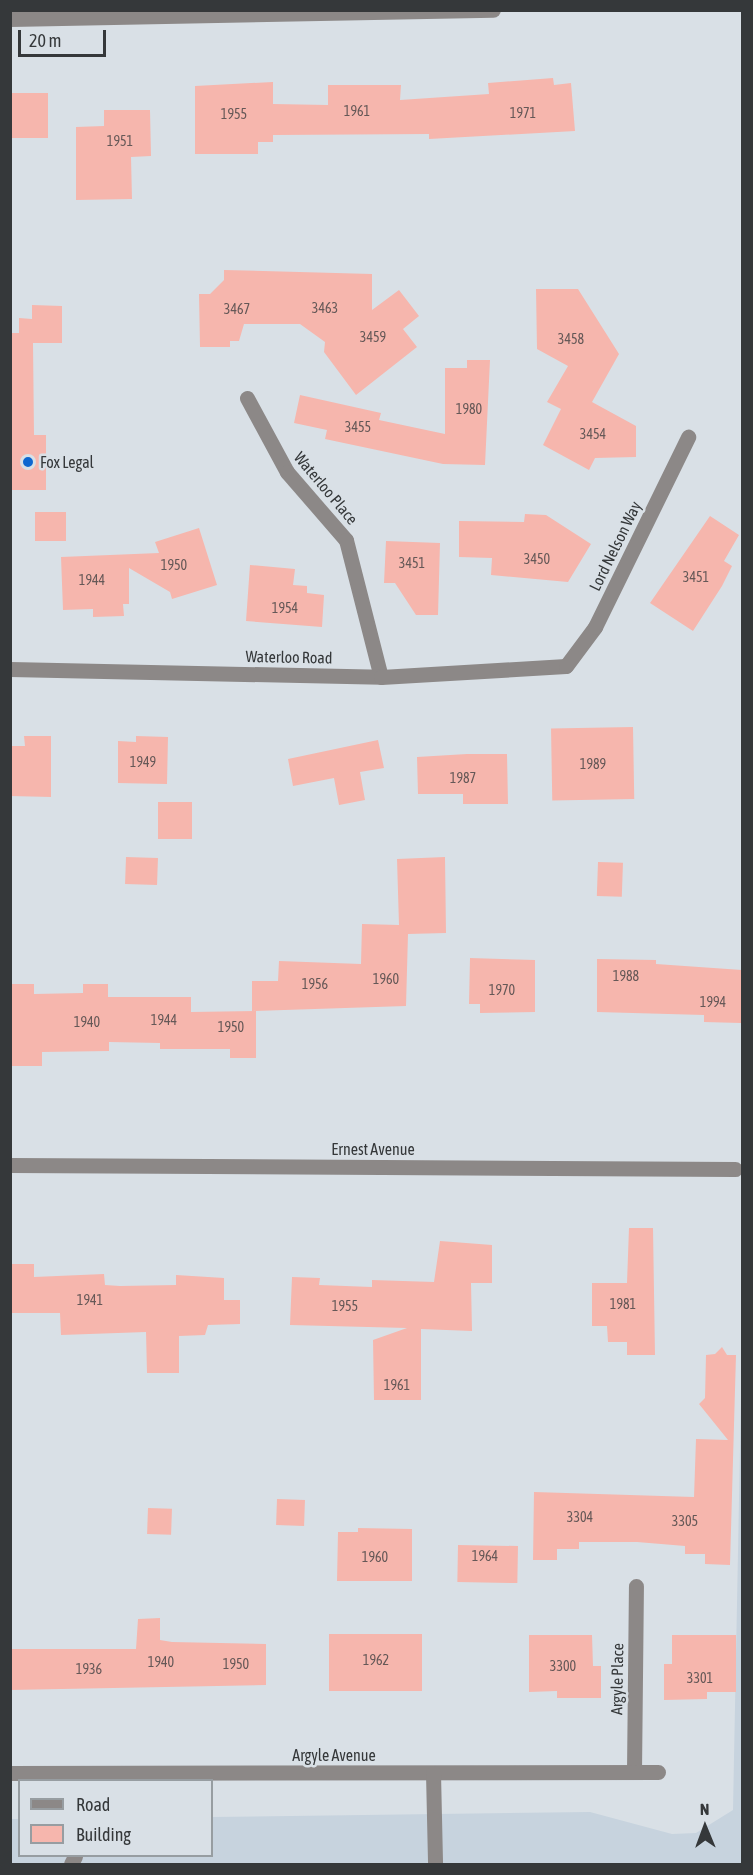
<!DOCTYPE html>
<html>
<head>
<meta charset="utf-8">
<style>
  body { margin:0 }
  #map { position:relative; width:753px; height:1875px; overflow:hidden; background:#d9e0e6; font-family:"Asap Condensed",sans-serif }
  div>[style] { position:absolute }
  .built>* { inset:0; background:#c7d3de }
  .building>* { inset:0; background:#f6b6ad; transform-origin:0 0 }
  .minor>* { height:15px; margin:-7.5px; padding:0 7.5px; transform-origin:7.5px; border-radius:7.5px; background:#8c8887 }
  .dots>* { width:16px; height:16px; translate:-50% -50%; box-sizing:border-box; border:3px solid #d9e0e6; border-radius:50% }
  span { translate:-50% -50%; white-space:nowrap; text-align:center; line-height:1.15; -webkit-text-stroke:5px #d9e0e6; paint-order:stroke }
  .number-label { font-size:14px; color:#655857 }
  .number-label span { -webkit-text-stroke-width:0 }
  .poi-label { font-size:16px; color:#35383a }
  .left { translate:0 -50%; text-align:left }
  .street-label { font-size:16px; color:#35383a }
  .frame { position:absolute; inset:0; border:12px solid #35383a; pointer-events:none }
  .legend { position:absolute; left:18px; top:1779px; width:195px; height:78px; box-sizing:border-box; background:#d9e0e6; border:2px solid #979da1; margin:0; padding:8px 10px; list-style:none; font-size:18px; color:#35383a }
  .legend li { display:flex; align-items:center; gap:12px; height:30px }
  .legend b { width:30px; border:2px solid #979da1 }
  .north { position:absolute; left:675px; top:1797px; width:60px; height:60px; -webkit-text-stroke:4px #d9e0e6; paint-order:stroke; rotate:359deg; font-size:16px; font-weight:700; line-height:24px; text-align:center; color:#35383a }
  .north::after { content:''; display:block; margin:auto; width:21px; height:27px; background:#35383a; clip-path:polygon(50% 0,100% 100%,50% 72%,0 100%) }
  .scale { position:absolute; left:18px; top:30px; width:88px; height:27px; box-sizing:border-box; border:3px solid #35383a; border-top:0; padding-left:8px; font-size:18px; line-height:21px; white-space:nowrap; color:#35383a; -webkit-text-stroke:4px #d9e0e6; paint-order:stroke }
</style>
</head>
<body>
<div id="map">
  <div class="built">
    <i style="clip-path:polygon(742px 1345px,742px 1864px,11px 1864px,10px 1819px,19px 1819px,20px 1856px,212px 1856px,212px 1817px,590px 1812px,672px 1834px,696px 1833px,733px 1810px)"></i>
  </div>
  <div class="building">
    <i style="clip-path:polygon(553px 78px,554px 85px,571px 83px,575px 131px,429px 139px,429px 134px,273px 135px,273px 142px,258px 142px,258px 154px,195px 154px,195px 86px,273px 82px,273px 104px,328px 105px,328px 85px,401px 85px,400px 100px,489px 94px,488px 83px)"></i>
    <i style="left:10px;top:93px;width:38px;height:45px"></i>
    <i style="clip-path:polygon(104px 110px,150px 110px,151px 156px,131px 157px,132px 199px,76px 200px,76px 127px,104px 126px)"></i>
    <i style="clip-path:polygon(224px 270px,372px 274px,372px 310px,399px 290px,419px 316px,403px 329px,417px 347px,356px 395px,324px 352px,325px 342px,300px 324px,244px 324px,239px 341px,230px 341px,230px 347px,200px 347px,199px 294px,210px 294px,224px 280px)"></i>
    <i style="clip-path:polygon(536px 289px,578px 289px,619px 354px,592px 402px,636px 426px,636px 457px,595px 458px,589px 470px,543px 445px,561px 409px,547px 402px,568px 366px,537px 349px)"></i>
    <i style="clip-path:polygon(32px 305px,62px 306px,62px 343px,33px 343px,34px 435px,46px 435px,46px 490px,10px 490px,10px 333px,19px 333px,19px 318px,32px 319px)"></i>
    <i style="clip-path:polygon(467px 360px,490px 360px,485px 465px,443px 464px,325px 439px,327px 430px,294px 423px,300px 395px,381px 413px,379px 420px,445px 434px,445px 368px,467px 368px)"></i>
    <i style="left:35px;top:512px;width:31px;height:29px"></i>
    <i style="clip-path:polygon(525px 514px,546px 515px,591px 544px,568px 582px,491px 575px,492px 558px,459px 557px,459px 521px,524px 522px)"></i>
    <i style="clip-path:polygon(710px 516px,739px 535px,724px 561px,732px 566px,722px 586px,693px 631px,650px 603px)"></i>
    <i style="clip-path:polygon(199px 528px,217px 585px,172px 599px,170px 592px,129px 568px,129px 604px,123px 604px,124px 616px,93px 617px,93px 609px,63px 610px,61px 557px,159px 553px,155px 542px)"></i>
    <i style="clip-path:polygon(386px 541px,440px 543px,438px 615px,416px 615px,395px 583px,384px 583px)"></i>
    <i style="clip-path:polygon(250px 565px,295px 569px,293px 585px,307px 586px,307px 593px,324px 595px,322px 627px,246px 621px)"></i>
    <i style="left:633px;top:727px;width:72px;height:82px;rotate:89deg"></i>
    <i style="clip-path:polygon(24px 736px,51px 736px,51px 797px,10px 796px,10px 746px,25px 746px)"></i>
    <i style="clip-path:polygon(136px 736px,168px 737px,167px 784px,118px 783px,118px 741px,136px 742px)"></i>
    <i style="clip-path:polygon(378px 740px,384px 768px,360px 772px,365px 800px,339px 805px,334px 778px,293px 786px,288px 759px)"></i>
    <i style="clip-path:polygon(467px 754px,507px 754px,508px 804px,463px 804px,463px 794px,418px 794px,417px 757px)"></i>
    <i style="left:158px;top:802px;width:34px;height:37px"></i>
    <i style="left:126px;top:857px;width:32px;height:27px;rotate:2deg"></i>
    <i style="clip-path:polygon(445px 857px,446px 933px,408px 934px,406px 1006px,252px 1011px,252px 981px,278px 981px,279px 961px,361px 964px,362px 924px,399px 925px,397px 859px)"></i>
    <i style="left:598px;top:862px;width:25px;height:34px;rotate:2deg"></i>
    <i style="clip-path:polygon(470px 958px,535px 960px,535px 1012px,480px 1013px,480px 1004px,469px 1004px)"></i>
    <i style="clip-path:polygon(597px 959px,656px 960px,656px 964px,742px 970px,741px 1023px,704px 1022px,704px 1015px,597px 1012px)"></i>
    <i style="clip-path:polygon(10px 984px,34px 984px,34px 994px,83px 993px,83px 984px,108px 984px,108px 997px,191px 997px,191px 1012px,256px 1011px,256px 1058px,230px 1058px,230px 1049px,160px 1049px,160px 1043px,109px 1042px,109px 1051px,42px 1052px,42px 1066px,10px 1066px)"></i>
    <i style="clip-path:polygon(629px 1228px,653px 1228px,655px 1355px,627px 1355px,627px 1342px,608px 1342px,607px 1326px,592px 1326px,592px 1283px,627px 1283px)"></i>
    <i style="clip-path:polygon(440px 1241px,492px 1245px,492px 1283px,471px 1283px,472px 1331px,421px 1329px,421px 1400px,374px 1400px,373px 1340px,407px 1328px,290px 1325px,292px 1277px,320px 1278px,319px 1285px,372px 1287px,372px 1280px,434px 1282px)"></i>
    <i style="clip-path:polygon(10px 1264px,34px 1264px,34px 1277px,104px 1274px,105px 1285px,120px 1286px,176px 1285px,176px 1275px,224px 1278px,224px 1300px,240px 1300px,240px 1324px,208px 1325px,205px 1335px,179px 1336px,179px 1373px,147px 1373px,146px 1332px,61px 1335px,60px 1313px,10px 1313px)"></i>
    <i style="clip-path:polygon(722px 1347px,727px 1355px,736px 1355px,730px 1565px,705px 1564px,705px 1554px,685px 1554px,685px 1546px,637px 1542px,579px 1542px,579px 1549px,557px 1549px,557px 1560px,533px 1560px,534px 1492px,694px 1497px,696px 1439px,728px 1440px,699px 1404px,705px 1398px,706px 1355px,715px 1354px)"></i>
    <i style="left:277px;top:1499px;width:28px;height:26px;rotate:2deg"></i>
    <i style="left:148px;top:1508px;width:24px;height:26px;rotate:2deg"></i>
    <i style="clip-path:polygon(358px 1528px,412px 1529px,412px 1581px,337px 1581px,338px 1532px,358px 1532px)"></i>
    <i style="left:458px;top:1545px;width:60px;height:37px;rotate:1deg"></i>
    <i style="clip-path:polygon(160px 1618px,160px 1640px,172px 1642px,266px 1644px,266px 1685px,10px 1690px,10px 1649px,136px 1649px,138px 1619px)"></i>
    <i style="left:329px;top:1634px;width:93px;height:57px"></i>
    <i style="clip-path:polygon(529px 1635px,592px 1635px,593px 1666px,601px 1666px,601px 1698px,557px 1698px,557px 1691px,529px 1692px)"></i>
    <i style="clip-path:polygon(672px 1635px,736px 1635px,736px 1692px,707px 1692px,707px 1699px,664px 1700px,664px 1664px,672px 1664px)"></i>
  </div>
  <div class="minor">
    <i style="left:10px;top:19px;width:483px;rotate:-1.1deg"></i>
    <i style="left:247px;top:398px;width:84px;rotate:61.6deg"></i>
    <i style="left:287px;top:472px;width:90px;rotate:49.1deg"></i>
    <i style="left:346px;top:540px;width:141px;rotate:75.7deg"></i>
    <i style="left:10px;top:669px;width:371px;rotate:1.2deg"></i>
    <i style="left:381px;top:677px;width:185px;rotate:-3.4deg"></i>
    <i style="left:566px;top:666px;width:49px;rotate:-53.4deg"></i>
    <i style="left:595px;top:627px;width:212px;rotate:-63.9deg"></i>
    <i style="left:10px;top:1165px;width:725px;rotate:0.32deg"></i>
    <i style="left:634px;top:1772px;width:186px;rotate:-89.4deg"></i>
    <i style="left:10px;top:1773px;width:648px;rotate:-0.09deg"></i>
    <i style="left:433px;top:1773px;width:91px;rotate:88.7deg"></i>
    <i style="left:71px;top:1864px;width:9px;rotate:-63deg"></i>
  </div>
  <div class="dots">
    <i style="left:28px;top:462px;background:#0d67d0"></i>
  </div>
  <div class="number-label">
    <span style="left:357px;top:111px">1961</span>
    <span style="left:523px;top:113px">1971</span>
    <span style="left:234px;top:114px">1955</span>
    <span style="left:120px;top:141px">1951</span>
    <span style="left:325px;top:308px">3463</span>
    <span style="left:237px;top:309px">3467</span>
    <span style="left:373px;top:337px">3459</span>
    <span style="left:571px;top:339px">3458</span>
    <span style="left:469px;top:409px">1980</span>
    <span style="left:358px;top:427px">3455</span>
    <span style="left:593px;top:434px">3454</span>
    <span style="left:537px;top:559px">3450</span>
    <span style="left:412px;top:563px">3451</span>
    <span style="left:174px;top:565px">1950</span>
    <span style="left:696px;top:577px">3451</span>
    <span style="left:92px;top:580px">1944</span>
    <span style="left:285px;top:608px">1954</span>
    <span style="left:143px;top:762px">1949</span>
    <span style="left:593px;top:764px">1989</span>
    <span style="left:463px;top:778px">1987</span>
    <span style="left:626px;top:976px">1988</span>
    <span style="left:386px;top:979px">1960</span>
    <span style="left:315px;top:984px">1956</span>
    <span style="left:502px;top:990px">1970</span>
    <span style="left:713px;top:1002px">1994</span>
    <span style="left:164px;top:1020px">1944</span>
    <span style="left:87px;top:1022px">1940</span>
    <span style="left:231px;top:1027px">1950</span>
    <span style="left:90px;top:1300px">1941</span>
    <span style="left:623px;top:1304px">1981</span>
    <span style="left:345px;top:1306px">1955</span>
    <span style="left:397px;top:1385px">1961</span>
    <span style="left:580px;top:1517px">3304</span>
    <span style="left:685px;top:1521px">3305</span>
    <span style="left:485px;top:1556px">1964</span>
    <span style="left:375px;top:1557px">1960</span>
    <span style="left:376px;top:1660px">1962</span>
    <span style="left:161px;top:1662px">1940</span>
    <span style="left:236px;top:1664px">1950</span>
    <span style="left:563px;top:1666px">3300</span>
    <span style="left:89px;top:1669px">1936</span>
    <span style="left:700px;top:1678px">3301</span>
  </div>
  <div class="poi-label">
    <span class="left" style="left:40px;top:462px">Fox Legal</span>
  </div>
  <div class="street-label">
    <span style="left:326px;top:488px;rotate:50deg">Waterloo Place</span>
    <span style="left:615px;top:546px;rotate:-64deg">Lord Nelson Way</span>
    <span style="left:289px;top:657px;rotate:1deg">Waterloo Road</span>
    <span style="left:373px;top:1149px">Ernest Avenue</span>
    <span style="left:617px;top:1679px;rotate:-89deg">Argyle Place</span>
    <span style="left:334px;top:1755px">Argyle Avenue</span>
  </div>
  <div class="frame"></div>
  <ul class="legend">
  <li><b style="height:8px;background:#8c8887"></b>Road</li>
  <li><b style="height:16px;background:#f6b6ad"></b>Building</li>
  </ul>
  <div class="north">N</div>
  <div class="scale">20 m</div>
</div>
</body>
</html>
